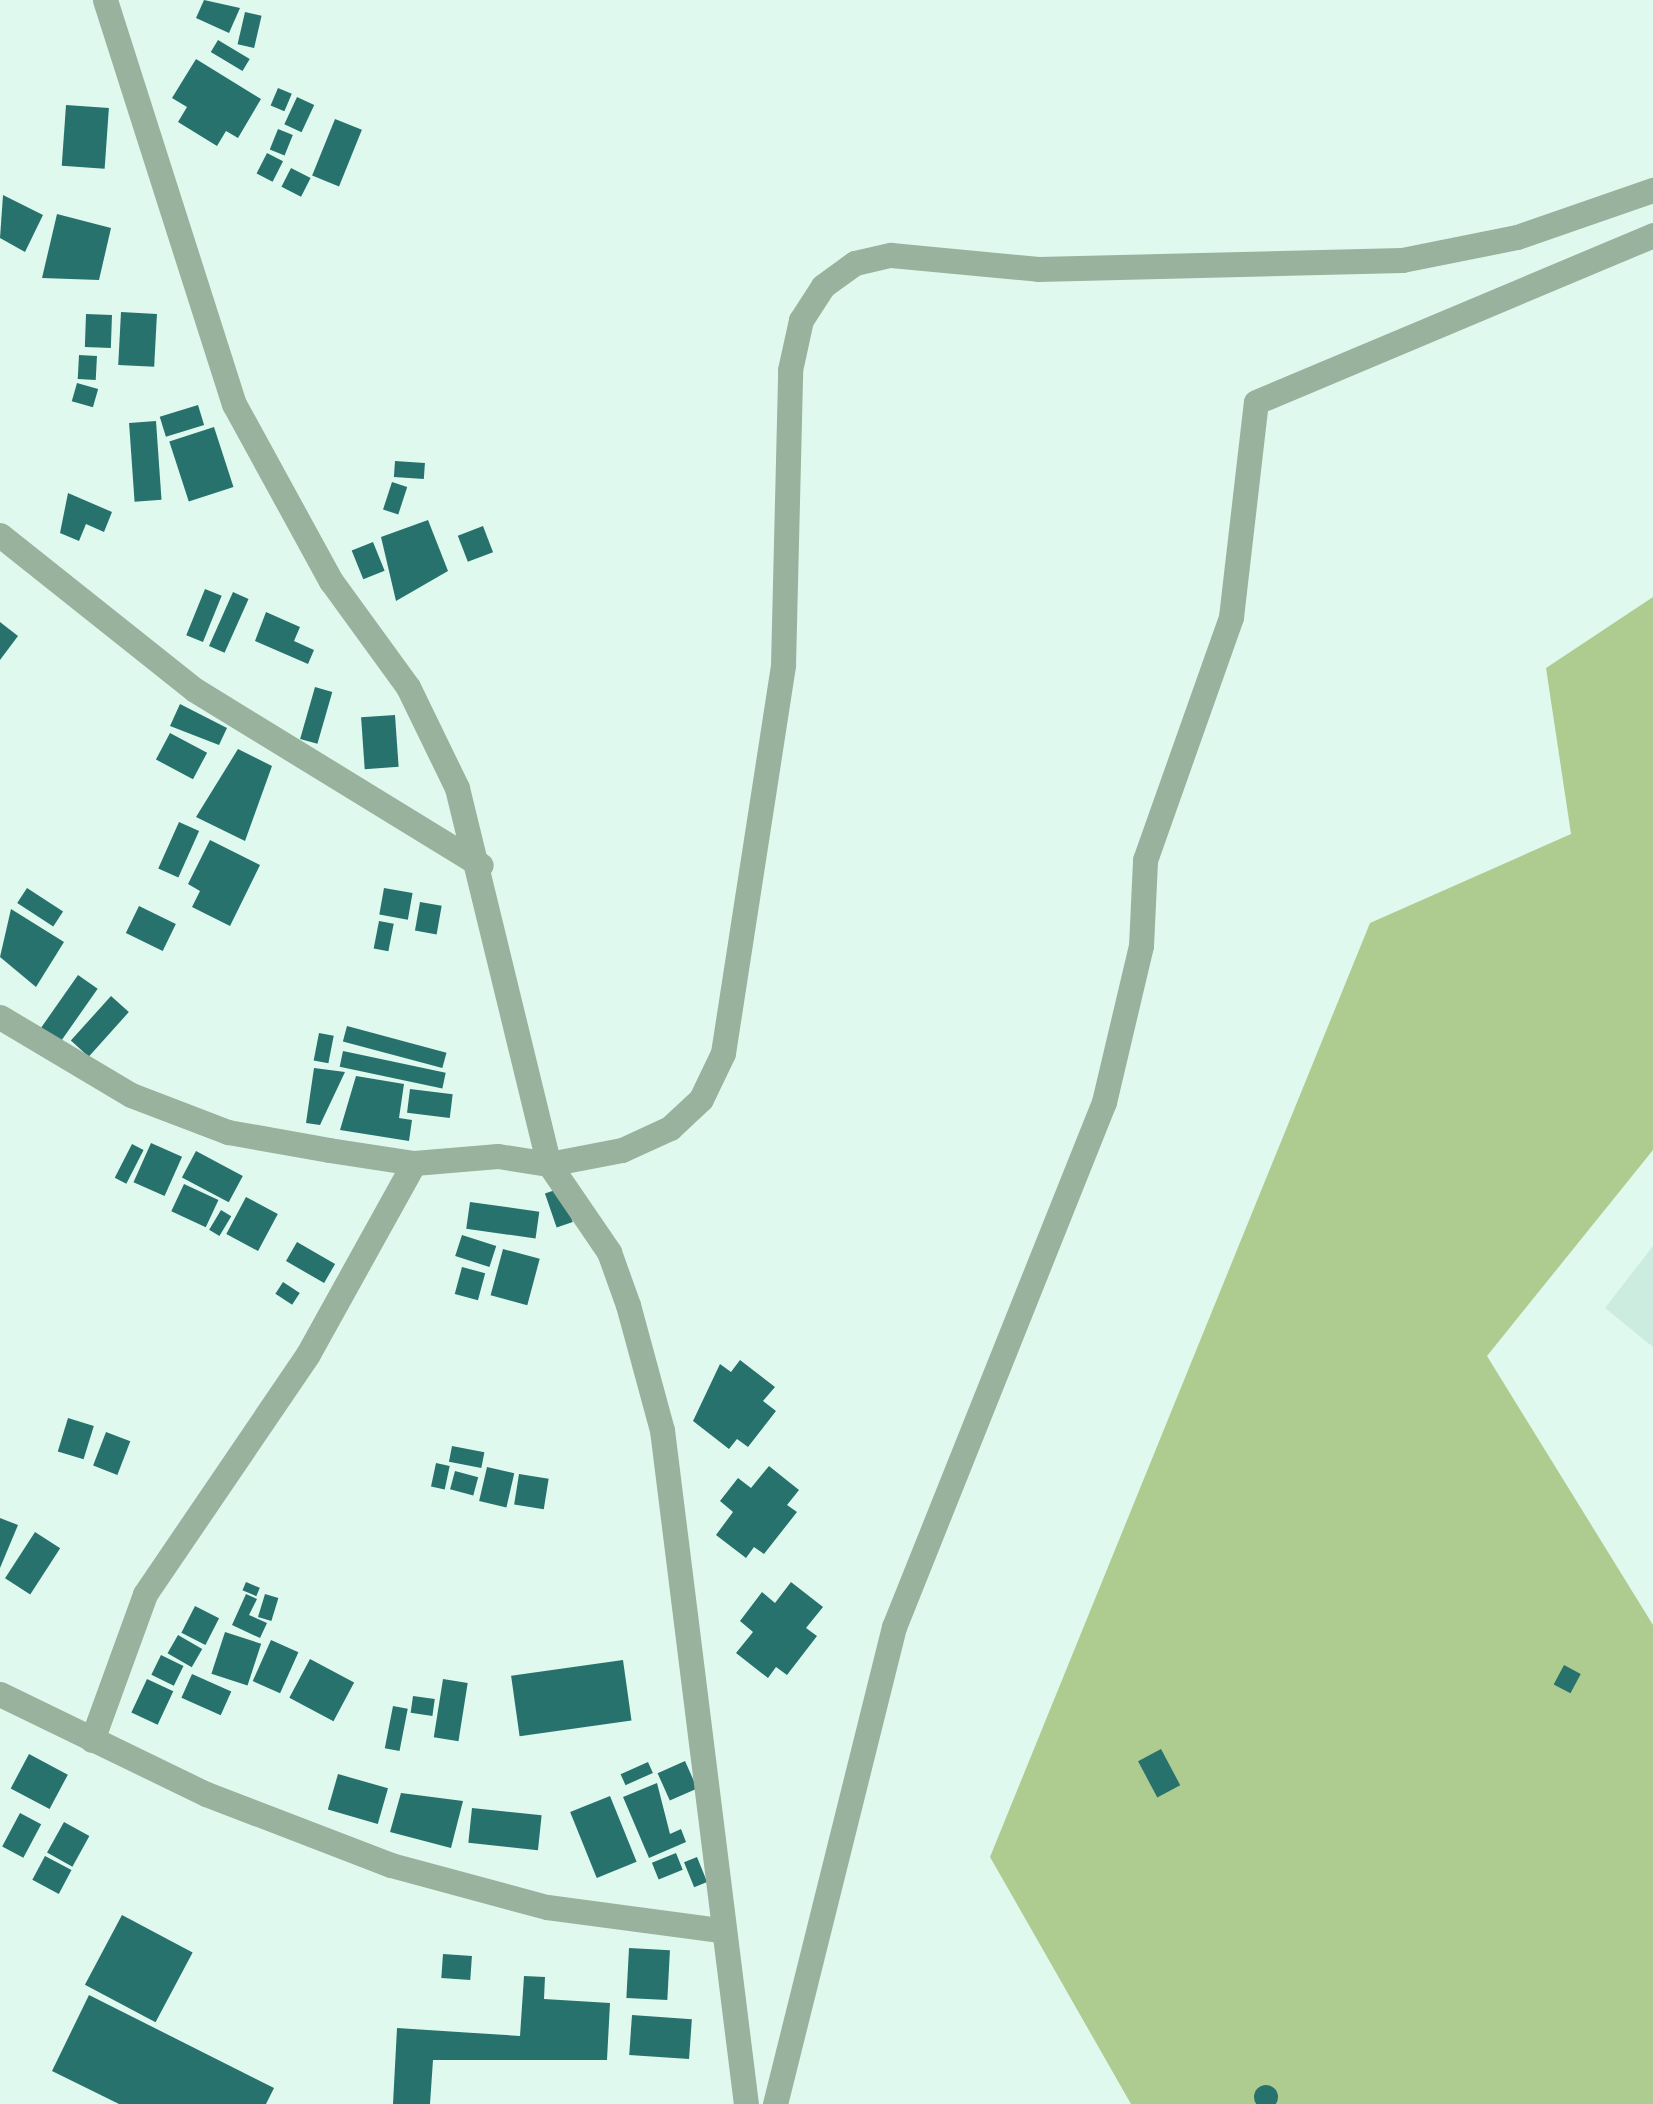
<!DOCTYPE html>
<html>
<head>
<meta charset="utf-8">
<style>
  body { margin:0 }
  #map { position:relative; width:1653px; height:2104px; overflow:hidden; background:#e0f9ef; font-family:"Sofia Sans Condensed",sans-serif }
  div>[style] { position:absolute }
  .built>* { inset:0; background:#ccecdf }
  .green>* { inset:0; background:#aecc90 }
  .building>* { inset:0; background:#28726e; transform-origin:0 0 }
  .round { border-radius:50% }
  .minor>* { height:25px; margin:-12.5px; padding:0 12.5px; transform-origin:12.5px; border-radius:12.5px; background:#99b29d }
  span { translate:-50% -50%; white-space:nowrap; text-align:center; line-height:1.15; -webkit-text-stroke:10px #fff; paint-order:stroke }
</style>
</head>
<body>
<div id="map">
  <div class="built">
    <i style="clip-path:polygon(1653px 1246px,1653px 1347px,1605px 1308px)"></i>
  </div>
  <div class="green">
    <i style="clip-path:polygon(1653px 597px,1653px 1150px,1487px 1356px,1653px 1625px,1653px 2104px,1131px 2104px,990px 1857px,1370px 923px,1571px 834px,1546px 668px)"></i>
  </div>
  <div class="building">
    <i style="clip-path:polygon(204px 0,240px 8px,229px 33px,196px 18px)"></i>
    <i style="left:245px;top:12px;width:17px;height:33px;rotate:13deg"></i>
    <i style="left:218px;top:40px;width:37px;height:14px;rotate:31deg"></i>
    <i style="clip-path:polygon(196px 59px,261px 99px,238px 138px,226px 131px,217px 146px,178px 122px,187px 107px,172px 98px)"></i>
    <i style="left:278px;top:88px;width:15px;height:19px;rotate:23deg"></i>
    <i style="left:297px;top:97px;width:19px;height:30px;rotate:25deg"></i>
    <i style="left:66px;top:105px;width:43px;height:61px;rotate:4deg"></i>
    <i style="left:335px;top:119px;width:29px;height:61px;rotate:22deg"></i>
    <i style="left:278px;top:129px;width:16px;height:22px;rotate:22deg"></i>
    <i style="left:267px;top:153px;width:18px;height:23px;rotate:27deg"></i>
    <i style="left:291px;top:168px;width:22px;height:21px;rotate:27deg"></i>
    <i style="clip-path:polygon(3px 195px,43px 215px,25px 252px,0 238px)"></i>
    <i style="clip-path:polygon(57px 214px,111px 228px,99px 280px,42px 278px)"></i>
    <i style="left:121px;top:312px;width:36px;height:53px;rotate:3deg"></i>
    <i style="left:86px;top:314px;width:26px;height:33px;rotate:2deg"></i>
    <i style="left:79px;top:355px;width:18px;height:24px;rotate:3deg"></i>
    <i style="left:77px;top:383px;width:22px;height:19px;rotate:16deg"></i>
    <i style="left:198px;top:405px;width:21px;height:40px;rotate:73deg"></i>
    <i style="left:156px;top:421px;width:79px;height:27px;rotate:86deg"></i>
    <i style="left:214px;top:427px;width:63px;height:47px;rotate:72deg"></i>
    <i style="left:395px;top:461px;width:30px;height:16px;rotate:4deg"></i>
    <i style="left:392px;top:482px;width:16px;height:29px;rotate:18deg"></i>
    <i style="clip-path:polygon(68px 493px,112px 512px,104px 532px,86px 524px,79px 541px,60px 533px)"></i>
    <i style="clip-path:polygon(428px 520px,448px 571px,396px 601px,381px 537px)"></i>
    <i style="left:483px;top:526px;width:28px;height:27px;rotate:69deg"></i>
    <i style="left:373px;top:542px;width:31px;height:23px;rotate:68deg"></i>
    <i style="left:205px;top:589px;width:18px;height:50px;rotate:22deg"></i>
    <i style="left:233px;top:592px;width:17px;height:59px;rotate:24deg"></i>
    <i style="clip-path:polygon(266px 612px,300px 627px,294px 641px,314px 650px,308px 664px,255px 641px)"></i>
    <i style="clip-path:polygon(0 622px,18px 636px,0 660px)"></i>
    <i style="left:315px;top:687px;width:18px;height:54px;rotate:16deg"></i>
    <i style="clip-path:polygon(180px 704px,227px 728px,219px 745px,170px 726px)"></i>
    <i style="left:395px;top:715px;width:52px;height:34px;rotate:86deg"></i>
    <i style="left:170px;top:733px;width:42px;height:30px;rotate:28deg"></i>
    <i style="clip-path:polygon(238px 749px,272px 766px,245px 841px,196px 817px)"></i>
    <i style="left:179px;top:822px;width:22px;height:51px;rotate:24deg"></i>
    <i style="clip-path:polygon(210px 840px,260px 865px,230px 926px,192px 907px,200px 891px,188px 884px)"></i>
    <i style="left:27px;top:888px;width:43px;height:18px;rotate:33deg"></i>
    <i style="left:384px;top:888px;width:29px;height:27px;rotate:10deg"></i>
    <i style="left:420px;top:902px;width:22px;height:29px;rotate:10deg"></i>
    <i style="left:139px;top:906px;width:41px;height:30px;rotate:26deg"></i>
    <i style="clip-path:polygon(11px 909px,64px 942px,36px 987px,0 957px)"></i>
    <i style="left:379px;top:921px;width:15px;height:28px;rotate:11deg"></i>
    <i style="left:78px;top:975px;width:24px;height:65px;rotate:35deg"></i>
    <i style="left:111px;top:996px;width:24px;height:60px;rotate:42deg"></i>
    <i style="left:347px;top:1026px;width:103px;height:16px;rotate:15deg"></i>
    <i style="left:319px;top:1033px;width:15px;height:28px;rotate:11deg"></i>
    <i style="left:343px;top:1051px;width:105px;height:16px;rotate:12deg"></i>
    <i style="clip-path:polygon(314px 1068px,345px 1072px,320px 1125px,306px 1123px)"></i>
    <i style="clip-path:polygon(356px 1076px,404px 1084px,399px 1118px,412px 1120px,409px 1141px,340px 1130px)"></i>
    <i style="left:410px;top:1089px;width:43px;height:24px;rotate:7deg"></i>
    <i style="left:151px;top:1143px;width:34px;height:43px;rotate:24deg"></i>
    <i style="left:132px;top:1144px;width:13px;height:38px;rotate:27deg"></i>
    <i style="left:196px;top:1151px;width:53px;height:30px;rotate:28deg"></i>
    <i style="left:184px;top:1184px;width:38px;height:30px;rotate:25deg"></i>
    <i style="left:561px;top:1188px;width:36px;height:17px;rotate:71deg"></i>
    <i style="left:246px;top:1197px;width:36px;height:42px;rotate:28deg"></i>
    <i style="left:470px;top:1202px;width:70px;height:27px;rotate:8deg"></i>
    <i style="left:221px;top:1210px;width:12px;height:23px;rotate:31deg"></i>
    <i style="left:462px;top:1235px;width:36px;height:22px;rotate:18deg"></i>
    <i style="left:297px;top:1242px;width:44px;height:22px;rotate:30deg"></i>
    <i style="left:503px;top:1249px;width:38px;height:48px;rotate:15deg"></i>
    <i style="left:462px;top:1267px;width:24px;height:28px;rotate:15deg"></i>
    <i style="left:283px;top:1282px;width:20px;height:14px;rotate:33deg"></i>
    <i style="clip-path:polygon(740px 1360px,775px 1387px,763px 1401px,776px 1411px,748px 1447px,737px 1439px,729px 1449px,693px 1421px,720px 1364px,731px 1372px)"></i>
    <i style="left:68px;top:1418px;width:27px;height:35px;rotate:17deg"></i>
    <i style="left:106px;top:1432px;width:26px;height:36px;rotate:21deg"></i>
    <i style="left:452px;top:1446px;width:33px;height:16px;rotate:11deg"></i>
    <i style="left:436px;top:1463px;width:14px;height:24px;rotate:12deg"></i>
    <i style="clip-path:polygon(769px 1466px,799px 1490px,787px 1505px,797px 1512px,764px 1554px,754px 1547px,746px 1558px,716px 1535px,733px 1512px,720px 1501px,738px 1478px,751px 1488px)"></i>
    <i style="left:487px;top:1467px;width:28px;height:35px;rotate:13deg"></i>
    <i style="left:455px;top:1471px;width:24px;height:19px;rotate:15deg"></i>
    <i style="left:519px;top:1474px;width:30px;height:31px;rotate:9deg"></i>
    <i style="clip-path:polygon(0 1518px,18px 1525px,0 1568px)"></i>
    <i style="left:35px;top:1532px;width:30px;height:55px;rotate:33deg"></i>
    <i style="left:246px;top:1582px;width:15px;height:9px;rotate:23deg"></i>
    <i style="clip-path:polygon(791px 1582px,823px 1607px,806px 1628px,817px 1636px,787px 1675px,776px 1667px,768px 1678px,736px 1653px,753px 1632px,740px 1621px,762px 1592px,775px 1603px)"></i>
    <i style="clip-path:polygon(246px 1594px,257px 1599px,249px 1615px,267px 1623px,260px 1638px,232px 1625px)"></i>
    <i style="left:265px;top:1594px;width:14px;height:24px;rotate:17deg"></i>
    <i style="left:195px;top:1606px;width:27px;height:30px;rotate:27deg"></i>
    <i style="left:225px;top:1632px;width:38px;height:44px;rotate:18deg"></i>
    <i style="left:178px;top:1635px;width:28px;height:21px;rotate:30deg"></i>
    <i style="left:271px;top:1640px;width:30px;height:45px;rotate:24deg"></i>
    <i style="left:161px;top:1655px;width:25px;height:22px;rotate:26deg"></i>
    <i style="left:310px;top:1659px;width:50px;height:44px;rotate:28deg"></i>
    <i style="left:623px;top:1660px;width:61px;height:113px;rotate:82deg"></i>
    <i style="left:1564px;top:1665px;width:19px;height:22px;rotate:28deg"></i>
    <i style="left:192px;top:1674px;width:43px;height:26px;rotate:24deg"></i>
    <i style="left:147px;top:1679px;width:29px;height:37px;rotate:25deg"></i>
    <i style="left:443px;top:1679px;width:25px;height:59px;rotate:9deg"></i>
    <i style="left:413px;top:1696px;width:22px;height:17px;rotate:8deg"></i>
    <i style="left:393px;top:1706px;width:15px;height:43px;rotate:11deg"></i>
    <i style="left:1161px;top:1749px;width:41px;height:26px;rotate:62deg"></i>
    <i style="left:29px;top:1754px;width:44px;height:39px;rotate:28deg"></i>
    <i style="left:685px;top:1761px;width:30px;height:30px;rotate:66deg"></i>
    <i style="left:648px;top:1762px;width:12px;height:30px;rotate:66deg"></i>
    <i style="left:338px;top:1774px;width:52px;height:37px;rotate:16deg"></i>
    <i style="clip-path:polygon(657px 1783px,670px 1834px,681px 1829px,686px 1842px,649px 1858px,623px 1797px)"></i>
    <i style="clip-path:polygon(401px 1793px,463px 1801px,451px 1848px,390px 1832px)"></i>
    <i style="left:610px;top:1796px;width:71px;height:43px;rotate:68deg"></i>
    <i style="left:472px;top:1808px;width:70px;height:35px;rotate:6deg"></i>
    <i style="left:20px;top:1813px;width:24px;height:38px;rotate:28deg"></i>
    <i style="left:64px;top:1822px;width:29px;height:35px;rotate:29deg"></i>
    <i style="left:676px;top:1853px;width:18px;height:26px;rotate:68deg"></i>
    <i style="left:45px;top:1856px;width:30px;height:27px;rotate:28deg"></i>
    <i style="left:697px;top:1857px;width:27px;height:14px;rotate:68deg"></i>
    <i style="left:122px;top:1915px;width:80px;height:79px;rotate:28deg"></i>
    <i style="left:629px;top:1948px;width:41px;height:50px;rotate:3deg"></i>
    <i style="left:443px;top:1954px;width:29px;height:24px;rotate:4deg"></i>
    <i style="clip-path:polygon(524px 1976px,545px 1977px,544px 1999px,610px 2003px,607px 2060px,433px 2060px,430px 2104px,393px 2104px,397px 2028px,520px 2036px)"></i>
    <i style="clip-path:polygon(89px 1995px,274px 2088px,266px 2104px,119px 2104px,52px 2071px)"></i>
    <i style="left:632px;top:2015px;width:60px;height:40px;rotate:4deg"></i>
    <i class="round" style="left:1254px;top:2085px;width:24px;height:24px"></i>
  </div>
  <div class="minor">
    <i style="left:105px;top:0;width:424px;rotate:72.3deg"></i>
    <i style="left:234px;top:404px;width:202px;rotate:61.3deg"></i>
    <i style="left:331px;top:581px;width:131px;rotate:54deg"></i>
    <i style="left:408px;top:687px;width:112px;rotate:64.1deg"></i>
    <i style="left:457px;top:788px;width:387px;rotate:76.3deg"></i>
    <i style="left:549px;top:1164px;width:107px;rotate:55.7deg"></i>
    <i style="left:609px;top:1252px;width:56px;rotate:70.3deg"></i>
    <i style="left:628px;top:1305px;width:130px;rotate:74.8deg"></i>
    <i style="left:662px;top:1430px;width:679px;rotate:82.9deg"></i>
    <i style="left:0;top:535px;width:249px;rotate:38.5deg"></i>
    <i style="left:195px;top:690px;width:335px;rotate:31.5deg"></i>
    <i style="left:0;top:1017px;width:152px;rotate:30.8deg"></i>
    <i style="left:131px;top:1095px;width:104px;rotate:20.9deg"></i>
    <i style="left:228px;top:1132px;width:103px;rotate:10.1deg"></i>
    <i style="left:329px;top:1150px;width:86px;rotate:8.7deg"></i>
    <i style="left:414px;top:1163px;width:84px;rotate:-4.8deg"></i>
    <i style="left:498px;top:1156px;width:52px;rotate:8.9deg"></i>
    <i style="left:549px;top:1164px;width:74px;rotate:-10.9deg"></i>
    <i style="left:622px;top:1150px;width:53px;rotate:-24.6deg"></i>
    <i style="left:670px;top:1128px;width:42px;rotate:-43.1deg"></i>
    <i style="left:701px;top:1099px;width:51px;rotate:-64.4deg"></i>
    <i style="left:723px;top:1053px;width:393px;rotate:-81.2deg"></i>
    <i style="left:783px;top:665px;width:295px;rotate:-88.6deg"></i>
    <i style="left:790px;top:370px;width:51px;rotate:-77.6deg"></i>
    <i style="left:801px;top:320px;width:40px;rotate:-57.1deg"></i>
    <i style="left:823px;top:286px;width:39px;rotate:-36deg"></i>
    <i style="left:855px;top:263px;width:37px;rotate:-13deg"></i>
    <i style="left:891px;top:255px;width:148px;rotate:5.4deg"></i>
    <i style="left:1038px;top:269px;width:364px;rotate:-1.4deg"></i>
    <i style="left:1402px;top:260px;width:117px;rotate:-11.3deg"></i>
    <i style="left:1517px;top:237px;width:144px;rotate:-19.1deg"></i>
    <i style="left:0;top:1694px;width:229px;rotate:25.9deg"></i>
    <i style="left:206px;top:1794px;width:198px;rotate:21deg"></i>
    <i style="left:391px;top:1865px;width:162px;rotate:15.1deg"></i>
    <i style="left:547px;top:1907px;width:175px;rotate:7.6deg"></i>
    <i style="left:92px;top:1740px;width:155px;rotate:-70deg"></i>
    <i style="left:145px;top:1594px;width:290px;rotate:-55.8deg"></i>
    <i style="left:308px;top:1354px;width:218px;rotate:-61deg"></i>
    <i style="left:775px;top:2104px;width:492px;rotate:-76deg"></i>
    <i style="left:894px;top:1627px;width:565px;rotate:-68.2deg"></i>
    <i style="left:1104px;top:1102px;width:160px;rotate:-76.7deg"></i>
    <i style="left:1141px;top:946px;width:86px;rotate:-87.3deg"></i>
    <i style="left:1145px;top:860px;width:258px;rotate:-70.5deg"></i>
    <i style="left:1231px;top:617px;width:216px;rotate:-83.4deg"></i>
    <i style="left:1256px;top:402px;width:431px;rotate:-22.8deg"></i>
  </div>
</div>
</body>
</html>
